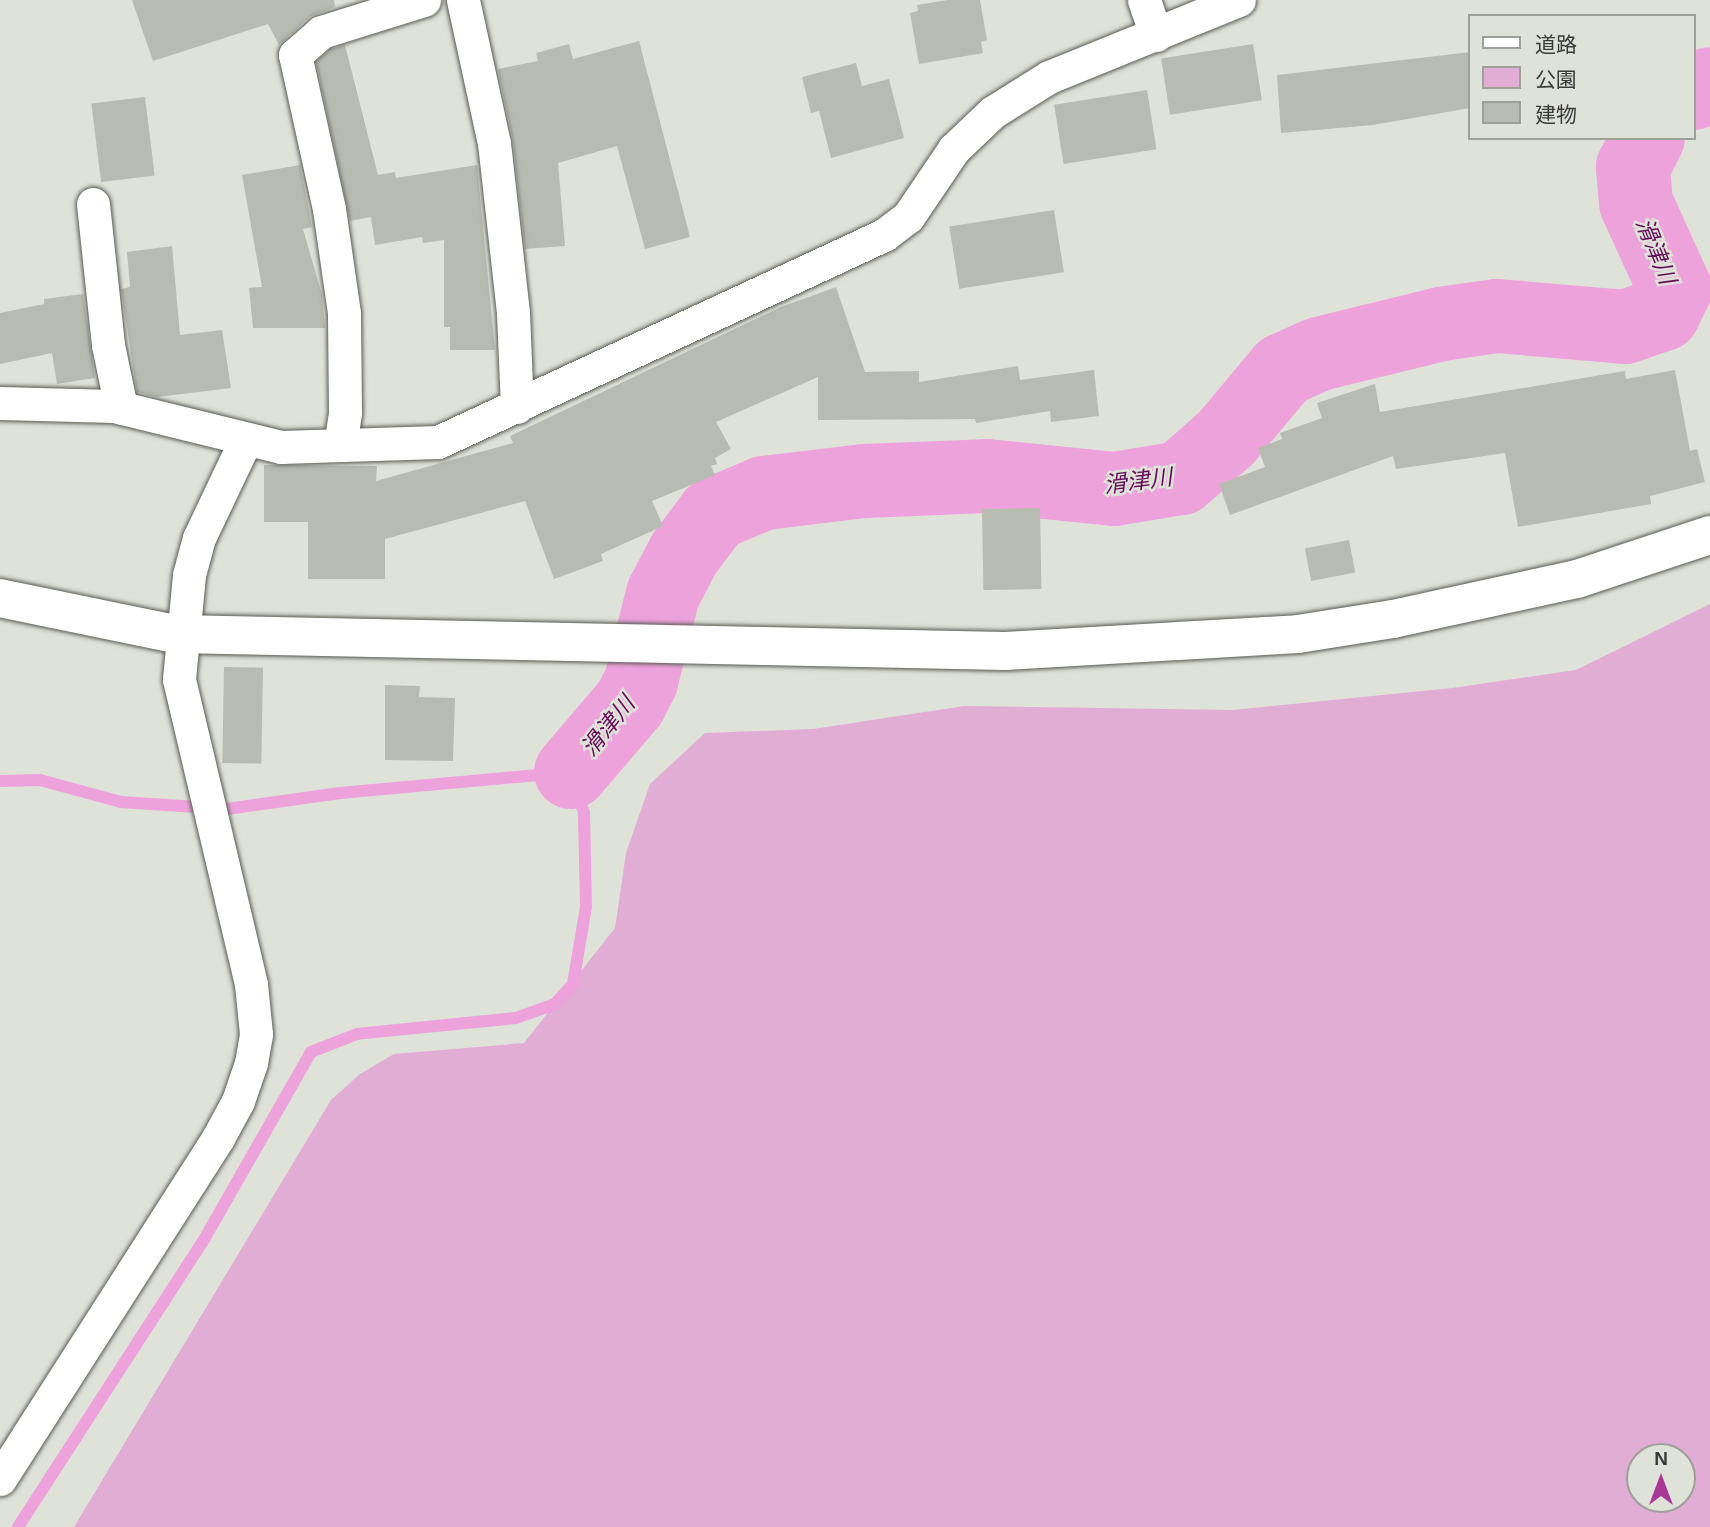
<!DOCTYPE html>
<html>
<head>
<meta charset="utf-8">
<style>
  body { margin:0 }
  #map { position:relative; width:1710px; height:1527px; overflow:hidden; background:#dfe2d9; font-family:Arial,"Noto Sans JP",sans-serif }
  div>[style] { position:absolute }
  .green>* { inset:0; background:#e2add5 }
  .stream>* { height:12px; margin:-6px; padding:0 6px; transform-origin:6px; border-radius:6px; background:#eda2dc }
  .river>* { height:74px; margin:-37px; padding:0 37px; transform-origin:37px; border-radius:37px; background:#eda2dc }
  .building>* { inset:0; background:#b8bbb2; transform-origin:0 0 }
  .roads { filter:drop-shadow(0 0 2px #585b53) drop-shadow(0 0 2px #585b53) }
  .minor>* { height:33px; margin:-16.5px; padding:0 16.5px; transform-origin:16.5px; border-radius:16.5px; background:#fff }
  .tertiary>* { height:38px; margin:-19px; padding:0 19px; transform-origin:19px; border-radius:19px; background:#fff }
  span { translate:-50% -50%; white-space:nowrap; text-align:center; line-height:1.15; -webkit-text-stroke:5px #dfe2d9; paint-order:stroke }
  .water-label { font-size:23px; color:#670e5a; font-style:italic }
  .legend { position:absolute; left:1468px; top:14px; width:228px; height:126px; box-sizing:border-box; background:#dfe2d9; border:2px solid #9d9f99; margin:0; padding:9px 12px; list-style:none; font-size:21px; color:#3a3b38 }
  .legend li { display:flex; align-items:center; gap:14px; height:35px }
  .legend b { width:35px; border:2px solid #9d9f99 }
  .north { position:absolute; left:1626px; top:1443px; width:70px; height:70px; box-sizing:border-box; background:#dfe2d9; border:2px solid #9d9f99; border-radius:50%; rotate:0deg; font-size:19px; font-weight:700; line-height:28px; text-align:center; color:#3a3b38 }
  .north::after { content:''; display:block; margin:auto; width:24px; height:32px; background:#a83895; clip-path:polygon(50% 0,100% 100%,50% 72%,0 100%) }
</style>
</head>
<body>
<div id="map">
  <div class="green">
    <i style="clip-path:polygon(evenodd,1710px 604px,1710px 1527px,74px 1527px,331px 1100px,360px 1074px,394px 1054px,524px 1043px,615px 928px,626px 853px,650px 784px,705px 733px,813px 729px,964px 706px,1233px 710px,1452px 688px,1576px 670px,1710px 604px,1640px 1457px,1682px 1457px,1682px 1499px,1640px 1499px,1640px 1457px)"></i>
  </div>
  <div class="stream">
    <i style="left:0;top:781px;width:40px;rotate:-1.4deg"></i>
    <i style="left:40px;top:780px;width:84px;rotate:15.2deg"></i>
    <i style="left:121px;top:802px;width:106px;rotate:3.8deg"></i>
    <i style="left:227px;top:809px;width:114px;rotate:-8.1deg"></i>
    <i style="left:340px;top:793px;width:232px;rotate:-5.2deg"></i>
    <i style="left:571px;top:772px;width:43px;rotate:72.4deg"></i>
    <i style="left:584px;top:813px;width:94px;rotate:88.8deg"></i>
    <i style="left:586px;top:907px;width:78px;rotate:99.6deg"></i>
    <i style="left:573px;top:984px;width:27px;rotate:132deg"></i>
    <i style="left:555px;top:1004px;width:41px;rotate:160.3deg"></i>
    <i style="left:516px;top:1018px;width:160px;rotate:174.3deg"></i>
    <i style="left:357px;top:1034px;width:49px;rotate:158.6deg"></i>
    <i style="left:311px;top:1052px;width:214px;rotate:119.7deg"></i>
    <i style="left:205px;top:1238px;width:344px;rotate:122.9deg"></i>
  </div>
  <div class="river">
    <i style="left:1694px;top:93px;width:18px;rotate:-29deg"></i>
    <i style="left:571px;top:772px;width:91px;rotate:-49.5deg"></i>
    <i style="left:630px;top:703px;width:25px;rotate:-63deg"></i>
    <i style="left:641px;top:681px;width:90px;rotate:-75.8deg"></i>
    <i style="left:663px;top:594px;width:45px;rotate:-62.3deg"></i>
    <i style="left:684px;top:554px;width:50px;rotate:-53.1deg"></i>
    <i style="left:714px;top:514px;width:54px;rotate:-22.8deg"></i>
    <i style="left:764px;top:493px;width:101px;rotate:-6.8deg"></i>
    <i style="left:864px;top:481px;width:122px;rotate:-2.3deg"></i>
    <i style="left:986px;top:476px;width:129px;rotate:5.8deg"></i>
    <i style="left:1114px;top:489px;width:68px;rotate:-9.3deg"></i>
    <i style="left:1181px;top:478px;width:62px;rotate:-41.7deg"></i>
    <i style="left:1227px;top:437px;width:87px;rotate:-50.1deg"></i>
    <i style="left:1283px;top:370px;width:39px;rotate:-24deg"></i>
    <i style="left:1319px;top:354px;width:126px;rotate:-13.8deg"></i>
    <i style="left:1441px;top:324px;width:57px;rotate:-8.1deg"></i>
    <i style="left:1497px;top:316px;width:128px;rotate:4.9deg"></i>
    <i style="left:1625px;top:327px;width:40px;rotate:-18.9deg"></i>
    <i style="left:1663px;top:314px;width:28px;rotate:-64deg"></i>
    <i style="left:1675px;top:289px;width:94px;rotate:-114.4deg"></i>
    <i style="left:1636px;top:203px;width:36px;rotate:-95deg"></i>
    <i style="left:1633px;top:167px;width:33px;rotate:-63deg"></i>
  </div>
  <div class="building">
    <i style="clip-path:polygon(132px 0,334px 0,335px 7px,309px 17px,279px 45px,268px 24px,153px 61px)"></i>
    <i style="clip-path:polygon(948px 0,980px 0,987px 40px,981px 42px,983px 53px,919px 64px,910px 13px,918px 11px,917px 5px)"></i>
    <i style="clip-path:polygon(639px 41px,690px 237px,645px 249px,617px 146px,558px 163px,565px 246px,525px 249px,513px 141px,498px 69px,538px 61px,536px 53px,569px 44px,573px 59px)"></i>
    <i style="left:1253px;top:44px;width:57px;height:93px;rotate:81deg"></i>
    <i style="clip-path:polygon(345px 45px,378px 175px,395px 172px,396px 178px,477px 165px,495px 350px,450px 350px,450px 327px,444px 327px,444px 240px,423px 243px,422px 237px,375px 245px,371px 217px,350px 221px,316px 62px,331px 49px)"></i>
    <i style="clip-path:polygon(1470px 52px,1470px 108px,1373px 125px,1281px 133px,1277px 75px)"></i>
    <i style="clip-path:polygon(856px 63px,862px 86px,889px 79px,904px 138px,831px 158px,819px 111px,811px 113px,802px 77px)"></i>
    <i style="left:1147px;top:90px;width:60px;height:94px;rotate:81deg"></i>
    <i style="left:145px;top:97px;width:79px;height:54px;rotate:83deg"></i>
    <i style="clip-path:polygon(300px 165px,312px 227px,303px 229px,322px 295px,325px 328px,253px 328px,249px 288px,262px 287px,242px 175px)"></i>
    <i style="left:1054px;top:210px;width:63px;height:106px;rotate:81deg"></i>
    <i style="clip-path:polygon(172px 246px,180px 335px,222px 330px,231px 388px,157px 397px,137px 392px,121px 289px,130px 287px,127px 252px)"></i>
    <i style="clip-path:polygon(836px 287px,865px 372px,919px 371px,919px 382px,1018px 366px,1020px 380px,1094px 370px,1099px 416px,1051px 422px,1050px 411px,976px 423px,975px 419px,818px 420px,818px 377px,716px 422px,731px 449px,715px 458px,717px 464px,711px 466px,715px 475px,652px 501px,663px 526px,601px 554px,603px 561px,554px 579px,525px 501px,385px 539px,385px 579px,308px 579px,308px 522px,264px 522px,264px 465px,377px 466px,376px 481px,513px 443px,510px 436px,781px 307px)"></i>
    <i style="clip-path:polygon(83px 294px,95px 378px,57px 384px,52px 353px,0 364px,0 313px,44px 304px,44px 299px)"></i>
    <i style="clip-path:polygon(1675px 370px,1690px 451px,1697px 449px,1705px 482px,1650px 496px,1651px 504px,1518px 527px,1505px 453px,1396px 469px,1393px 456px,1230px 515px,1219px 484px,1265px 467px,1258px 448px,1282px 439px,1280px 433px,1322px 418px,1317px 403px,1375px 384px,1380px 412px,1625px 371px,1626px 379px)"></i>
    <i style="left:1040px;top:508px;width:81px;height:58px;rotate:89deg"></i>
    <i style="left:1349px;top:540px;width:33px;height:45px;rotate:79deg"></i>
    <i style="left:224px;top:667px;width:39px;height:96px;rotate:1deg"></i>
    <i style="clip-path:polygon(385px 685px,420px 686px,419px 697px,455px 698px,453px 761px,385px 760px)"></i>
  </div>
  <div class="roads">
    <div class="minor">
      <i style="left:463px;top:0;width:146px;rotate:77.8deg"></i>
      <i style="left:494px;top:143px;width:171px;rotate:83.6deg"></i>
      <i style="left:513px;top:313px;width:94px;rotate:87.6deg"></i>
      <i style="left:1144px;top:0;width:37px;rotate:71deg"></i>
      <i style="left:93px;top:204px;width:142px;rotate:83.9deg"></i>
      <i style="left:108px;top:345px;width:64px;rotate:78.3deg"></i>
      <i style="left:0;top:403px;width:114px;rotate:1.5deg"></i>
      <i style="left:114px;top:406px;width:172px;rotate:13.8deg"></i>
      <i style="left:281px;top:447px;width:157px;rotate:-1.8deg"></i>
      <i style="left:438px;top:442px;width:492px;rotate:-24.9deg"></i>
      <i style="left:884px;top:235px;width:30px;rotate:-37deg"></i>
      <i style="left:908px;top:217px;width:82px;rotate:-55.9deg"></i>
      <i style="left:954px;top:149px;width:54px;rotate:-43.5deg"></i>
      <i style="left:993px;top:112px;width:66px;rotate:-32deg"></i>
      <i style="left:1049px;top:77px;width:205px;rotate:-22.1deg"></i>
      <i style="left:340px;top:445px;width:33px;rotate:-81deg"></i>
      <i style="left:345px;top:412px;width:99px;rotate:-90.6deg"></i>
      <i style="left:344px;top:313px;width:105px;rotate:-98.2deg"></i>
      <i style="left:329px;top:209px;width:158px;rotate:-102.4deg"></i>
      <i style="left:295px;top:55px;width:35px;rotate:-41deg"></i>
      <i style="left:321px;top:32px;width:108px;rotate:-17.3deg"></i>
      <i style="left:0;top:1479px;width:405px;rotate:-57.4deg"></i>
      <i style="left:218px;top:1138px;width:42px;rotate:-61.6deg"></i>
      <i style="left:238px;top:1101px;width:40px;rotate:-71.1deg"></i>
      <i style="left:251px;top:1063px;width:29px;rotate:-80deg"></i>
      <i style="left:256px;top:1034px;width:50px;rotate:-95.7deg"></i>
      <i style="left:251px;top:984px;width:313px;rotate:-103.3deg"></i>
      <i style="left:179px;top:679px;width:104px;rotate:-84.5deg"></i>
      <i style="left:189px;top:575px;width:38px;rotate:-75deg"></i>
      <i style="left:199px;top:538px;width:107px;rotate:-64.6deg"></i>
    </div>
    <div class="tertiary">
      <i style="left:0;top:598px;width:180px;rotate:11.6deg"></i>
      <i style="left:176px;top:634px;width:829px;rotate:1.17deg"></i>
      <i style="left:1005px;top:651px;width:293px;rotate:-3.3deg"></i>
      <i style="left:1298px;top:634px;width:96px;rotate:-9deg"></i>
      <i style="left:1393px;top:619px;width:188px;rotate:-12.3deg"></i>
      <i style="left:1577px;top:579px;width:140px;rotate:-18.3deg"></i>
    </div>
  </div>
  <div class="water-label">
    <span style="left:1656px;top:251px;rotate:68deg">滑津川</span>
    <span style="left:1138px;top:481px;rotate:-7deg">滑津川</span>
    <span style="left:608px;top:726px;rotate:-51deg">滑津川</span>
  </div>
  <ul class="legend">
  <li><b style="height:9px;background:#fff"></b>道路</li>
  <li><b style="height:19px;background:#e2add5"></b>公園</li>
  <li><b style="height:19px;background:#b8bbb2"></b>建物</li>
  </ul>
  <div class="north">N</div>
</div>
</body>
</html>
